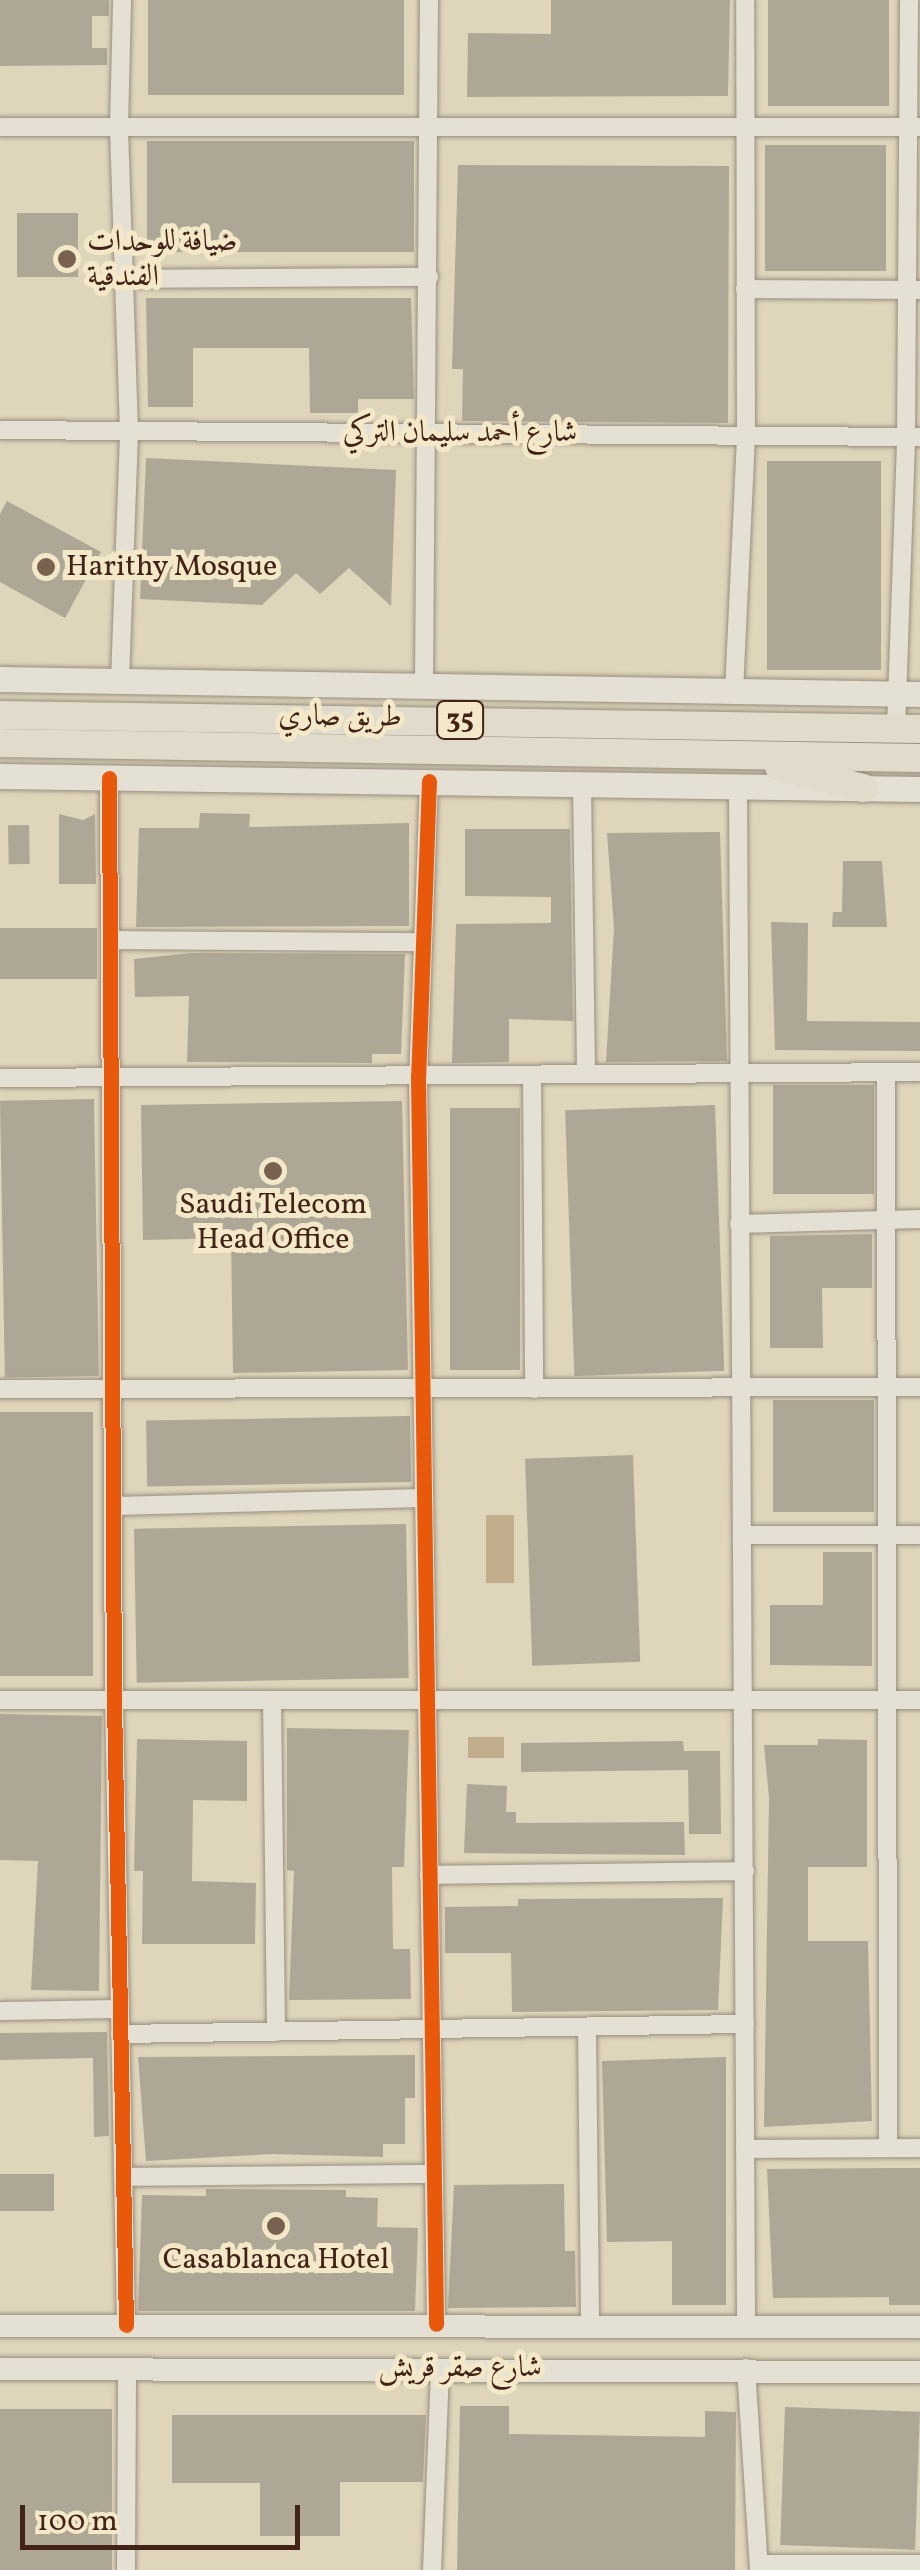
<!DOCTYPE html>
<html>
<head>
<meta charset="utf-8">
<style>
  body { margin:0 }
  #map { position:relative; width:920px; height:2570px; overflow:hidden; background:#ded5bb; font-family:Vollkorn,Amiri,serif }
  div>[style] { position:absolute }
  .water>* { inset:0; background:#c0ae8d; transform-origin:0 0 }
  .building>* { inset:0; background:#afa795; transform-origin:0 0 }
  .roads { filter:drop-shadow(0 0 2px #988e7e) drop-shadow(0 0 2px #988e7e) }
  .minor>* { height:18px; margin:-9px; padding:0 9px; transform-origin:9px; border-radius:9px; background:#e4e0d3 }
  .tertiary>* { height:22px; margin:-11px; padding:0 11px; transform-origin:11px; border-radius:11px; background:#e4e0d3 }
  .secondary>* { height:25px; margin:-12.5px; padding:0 12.5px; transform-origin:12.5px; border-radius:12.5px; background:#e4e0d3 }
  .primary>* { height:28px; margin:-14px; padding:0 14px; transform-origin:14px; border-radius:14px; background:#e0dbcb }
  .cycleway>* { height:15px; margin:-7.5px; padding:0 7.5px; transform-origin:7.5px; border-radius:7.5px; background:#e8590c }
  .dots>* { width:28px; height:28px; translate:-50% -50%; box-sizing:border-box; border:5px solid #f3e9c9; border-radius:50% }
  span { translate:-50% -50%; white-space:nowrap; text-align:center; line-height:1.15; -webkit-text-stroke:10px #f3e9c9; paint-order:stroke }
  .shield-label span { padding:2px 8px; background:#f3e9c9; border:2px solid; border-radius:8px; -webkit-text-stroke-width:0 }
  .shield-label { font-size:28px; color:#432317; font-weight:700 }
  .poi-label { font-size:30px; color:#432317 }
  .left { translate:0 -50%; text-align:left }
  .street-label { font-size:30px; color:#432317 }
  .scale { position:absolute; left:20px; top:2505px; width:280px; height:45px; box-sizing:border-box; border:5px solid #432317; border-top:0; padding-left:12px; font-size:30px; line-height:35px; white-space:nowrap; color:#432317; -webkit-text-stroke:8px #f3e9c9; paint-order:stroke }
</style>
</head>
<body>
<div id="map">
  <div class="water">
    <i style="left:486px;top:1515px;width:28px;height:68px"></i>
    <i style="left:468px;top:1737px;width:36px;height:21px"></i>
  </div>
  <div class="building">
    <i style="clip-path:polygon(0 0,109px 0,109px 16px,92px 16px,92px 48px,107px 48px,107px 65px,0 66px)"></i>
    <i style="left:148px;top:0;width:256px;height:95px"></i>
    <i style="clip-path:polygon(551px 0,730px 0,728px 96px,467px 97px,468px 33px,551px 34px)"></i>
    <i style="left:768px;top:0;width:121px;height:106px"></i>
    <i style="left:147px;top:141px;width:267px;height:111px"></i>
    <i style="left:765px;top:145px;width:121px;height:126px"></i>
    <i style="clip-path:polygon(458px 165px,729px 166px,728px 423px,462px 421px,463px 369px,452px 369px)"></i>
    <i style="left:78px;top:213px;width:64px;height:61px;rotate:90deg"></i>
    <i style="clip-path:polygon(146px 298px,411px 298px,414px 399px,358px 399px,358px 413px,310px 413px,309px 348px,193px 348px,193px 407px,148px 407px)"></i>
    <i style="clip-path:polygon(146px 458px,396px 470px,391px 606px,349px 568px,320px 594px,296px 573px,262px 605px,140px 599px)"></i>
    <i style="left:767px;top:461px;width:114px;height:209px"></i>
    <i style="clip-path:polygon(7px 501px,101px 552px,65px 618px,0 582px,0 514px)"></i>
    <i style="clip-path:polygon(200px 813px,250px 814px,249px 827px,409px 823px,409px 926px,136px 927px,139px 828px,199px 828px)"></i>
    <i style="clip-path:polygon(59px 814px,83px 820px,95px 814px,96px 884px,59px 884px)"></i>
    <i style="left:29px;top:825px;width:39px;height:21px;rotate:89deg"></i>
    <i style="clip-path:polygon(465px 829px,570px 829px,573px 1021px,509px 1019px,509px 1062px,452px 1063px,456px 924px,551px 923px,551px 897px,465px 896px)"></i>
    <i style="clip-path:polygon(720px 832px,727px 1061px,606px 1062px,614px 928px,607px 833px)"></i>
    <i style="clip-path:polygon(843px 861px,882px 861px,887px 927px,832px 927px,833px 912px,842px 912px)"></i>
    <i style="clip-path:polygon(771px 922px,808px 923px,807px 1021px,920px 1022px,920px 1051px,775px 1050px)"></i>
    <i style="left:0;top:928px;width:97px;height:51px"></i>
    <i style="clip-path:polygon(191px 953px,405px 954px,401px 1054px,372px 1054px,372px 1063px,187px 1062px,189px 996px,135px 997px,134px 959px)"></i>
    <i style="left:773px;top:1085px;width:101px;height:109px"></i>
    <i style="left:94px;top:1099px;width:277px;height:94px;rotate:89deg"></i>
    <i style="clip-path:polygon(402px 1101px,408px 1370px,233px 1373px,231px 1238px,143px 1240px,141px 1105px)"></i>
    <i style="left:715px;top:1105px;width:266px;height:150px;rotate:88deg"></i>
    <i style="left:520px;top:1108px;width:262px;height:70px;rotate:90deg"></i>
    <i style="clip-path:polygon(872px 1234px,872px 1288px,822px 1288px,823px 1348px,770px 1348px,770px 1236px)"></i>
    <i style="left:773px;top:1400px;width:101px;height:112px"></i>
    <i style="left:93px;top:1412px;width:264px;height:93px;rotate:90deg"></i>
    <i style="left:410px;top:1416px;width:66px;height:264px;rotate:89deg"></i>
    <i style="left:633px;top:1455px;width:207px;height:108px;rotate:88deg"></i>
    <i style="left:406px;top:1524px;width:154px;height:272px;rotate:89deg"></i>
    <i style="clip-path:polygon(823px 1552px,872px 1552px,872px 1666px,770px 1665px,770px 1605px,823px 1605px)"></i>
    <i style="clip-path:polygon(0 1714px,102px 1716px,99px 1991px,31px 1990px,38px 1861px,0 1860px)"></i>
    <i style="clip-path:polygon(287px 1728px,409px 1730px,404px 1867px,392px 1867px,393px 1949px,410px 1949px,411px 1999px,289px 2000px,294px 1871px,287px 1870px)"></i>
    <i style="clip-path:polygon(137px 1739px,247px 1741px,247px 1801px,193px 1800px,192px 1881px,256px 1883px,255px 1944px,142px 1944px,143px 1871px,134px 1871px)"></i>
    <i style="clip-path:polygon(818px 1739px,867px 1740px,867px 1867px,808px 1867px,808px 1941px,868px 1941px,872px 2121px,764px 2127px,769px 1798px,764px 1745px,818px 1745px)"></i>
    <i style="clip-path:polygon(683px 1741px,684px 1751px,720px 1751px,721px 1834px,689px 1834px,688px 1770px,521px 1772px,521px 1743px)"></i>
    <i style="clip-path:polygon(467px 1784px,507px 1786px,506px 1812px,516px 1812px,516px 1823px,684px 1822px,685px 1855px,464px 1853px)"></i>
    <i style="clip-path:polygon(723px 1898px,718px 2010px,512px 2012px,511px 1953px,445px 1953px,445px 1907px,518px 1906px,518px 1899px)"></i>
    <i style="clip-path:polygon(107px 2032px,109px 2136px,94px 2137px,93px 2058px,0 2060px,0 2033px)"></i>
    <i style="clip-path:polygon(415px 2055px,415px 2098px,405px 2098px,405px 2144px,383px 2144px,383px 2157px,272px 2154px,146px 2161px,138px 2057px)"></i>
    <i style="clip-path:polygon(726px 2057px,726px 2305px,672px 2305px,672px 2241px,607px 2242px,602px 2061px)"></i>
    <i style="clip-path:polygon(891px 2168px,920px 2168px,920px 2305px,889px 2305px,889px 2297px,773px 2298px,767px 2169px)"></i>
    <i style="left:54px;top:2174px;width:37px;height:54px;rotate:90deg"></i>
    <i style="clip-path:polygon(564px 2184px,565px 2251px,575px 2251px,576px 2307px,448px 2308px,454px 2185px)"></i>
    <i style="clip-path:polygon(206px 2189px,346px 2190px,346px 2197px,378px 2198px,377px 2227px,418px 2228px,415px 2311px,138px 2311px,142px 2195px,206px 2196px)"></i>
    <i style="clip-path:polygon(460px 2406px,509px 2406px,509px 2434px,705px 2437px,705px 2411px,736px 2412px,735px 2570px,457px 2570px)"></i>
    <i style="left:785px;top:2407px;width:135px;height:138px;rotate:2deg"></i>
    <i style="left:0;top:2409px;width:112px;height:161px"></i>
    <i style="clip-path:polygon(172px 2415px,426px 2415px,423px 2482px,340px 2482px,340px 2536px,260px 2536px,260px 2483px,172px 2483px)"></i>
  </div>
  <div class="roads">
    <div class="minor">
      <i style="left:0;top:127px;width:920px"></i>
      <i style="left:124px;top:279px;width:305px;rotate:-0.4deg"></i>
      <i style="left:745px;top:289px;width:175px;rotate:0.3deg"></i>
      <i style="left:0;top:430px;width:920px;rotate:0.44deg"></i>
      <i style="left:120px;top:680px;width:249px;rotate:-87.9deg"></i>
      <i style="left:129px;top:431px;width:305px;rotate:-91.9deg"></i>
      <i style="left:119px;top:126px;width:126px;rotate:-88.6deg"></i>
      <i style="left:424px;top:683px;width:683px;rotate:-89.58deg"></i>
      <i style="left:734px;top:692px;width:256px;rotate:-87.3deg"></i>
      <i style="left:746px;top:436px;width:436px;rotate:-90.1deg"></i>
      <i style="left:896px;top:729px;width:292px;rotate:-88deg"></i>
      <i style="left:906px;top:437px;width:437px;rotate:-89.6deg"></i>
      <i style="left:109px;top:778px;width:922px;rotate:89.69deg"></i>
      <i style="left:114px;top:1700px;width:625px;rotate:88.9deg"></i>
      <i style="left:429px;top:781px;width:295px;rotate:92.1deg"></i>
      <i style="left:418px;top:1076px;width:1248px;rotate:89.17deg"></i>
      <i style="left:582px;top:784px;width:290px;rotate:89.2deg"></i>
      <i style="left:738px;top:787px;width:1536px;rotate:89.7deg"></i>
      <i style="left:112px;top:940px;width:311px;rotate:0.4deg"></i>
      <i style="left:886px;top:1072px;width:1075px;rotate:89.89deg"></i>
      <i style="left:532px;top:1075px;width:314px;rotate:89.6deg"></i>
      <i style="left:0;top:1078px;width:920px;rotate:-0.37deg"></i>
      <i style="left:739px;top:1224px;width:181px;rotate:-1.6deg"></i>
      <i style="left:0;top:1389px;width:920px;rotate:-0.12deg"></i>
      <i style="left:115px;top:1506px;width:308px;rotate:-1.5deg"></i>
      <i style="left:742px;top:1535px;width:178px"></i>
      <i style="left:0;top:1700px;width:920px"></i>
      <i style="left:272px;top:1700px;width:332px;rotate:89.3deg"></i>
      <i style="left:429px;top:1875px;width:316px;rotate:-0.7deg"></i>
      <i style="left:0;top:2011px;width:120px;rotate:-1deg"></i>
      <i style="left:587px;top:2027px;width:297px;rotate:89.4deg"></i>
      <i style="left:120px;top:2034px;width:625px;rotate:-0.92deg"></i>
      <i style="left:745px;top:2149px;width:175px;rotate:-0.3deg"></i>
      <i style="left:123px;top:2177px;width:310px;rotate:-0.6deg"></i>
      <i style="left:746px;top:2368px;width:202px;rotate:86.3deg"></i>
      <i style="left:760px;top:2564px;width:160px"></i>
      <i style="left:126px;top:2570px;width:201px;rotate:-89.7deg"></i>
      <i style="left:432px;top:2570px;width:202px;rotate:-87.7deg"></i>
    </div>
    <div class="tertiary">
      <i style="left:0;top:2326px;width:920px;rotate:0.06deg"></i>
      <i style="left:0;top:2369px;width:920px;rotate:0.19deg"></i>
    </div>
    <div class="secondary">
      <i style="left:0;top:679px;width:920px;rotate:0.93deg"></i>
      <i style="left:0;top:776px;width:920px;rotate:0.81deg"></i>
    </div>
    <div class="primary">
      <i style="left:0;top:715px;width:920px;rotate:0.87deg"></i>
      <i style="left:0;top:743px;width:920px;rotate:0.93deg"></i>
      <i style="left:779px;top:767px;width:87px;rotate:14deg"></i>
    </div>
  </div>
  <div class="cycleway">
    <i style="left:109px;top:778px;width:922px;rotate:89.69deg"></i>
    <i style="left:114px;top:1700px;width:625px;rotate:88.9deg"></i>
    <i style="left:429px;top:781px;width:295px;rotate:92.1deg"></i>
    <i style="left:418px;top:1076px;width:1248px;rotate:89.17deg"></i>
  </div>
  <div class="dots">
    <i style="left:67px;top:259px;background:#796150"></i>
    <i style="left:46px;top:567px;background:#796150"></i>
    <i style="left:273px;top:1171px;background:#796150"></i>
    <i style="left:276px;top:2226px;background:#796150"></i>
  </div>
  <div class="shield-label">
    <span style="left:460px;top:720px">35</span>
  </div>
  <div class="poi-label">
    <span class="left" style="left:87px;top:259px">ضيافة للوحدات<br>الفندقية</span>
    <span class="left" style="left:66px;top:567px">Harithy Mosque</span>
    <span style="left:273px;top:1222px">Saudi Telecom<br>Head Office</span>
    <span style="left:276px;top:2260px">Casablanca Hotel</span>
  </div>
  <div class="street-label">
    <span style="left:460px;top:433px">شارع أحمد سليمان التركي</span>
    <span style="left:340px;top:717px;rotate:1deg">طريق صاري</span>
    <span style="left:460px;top:2368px">شارع صقر قريش</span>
  </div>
  <div class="scale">100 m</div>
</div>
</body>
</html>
